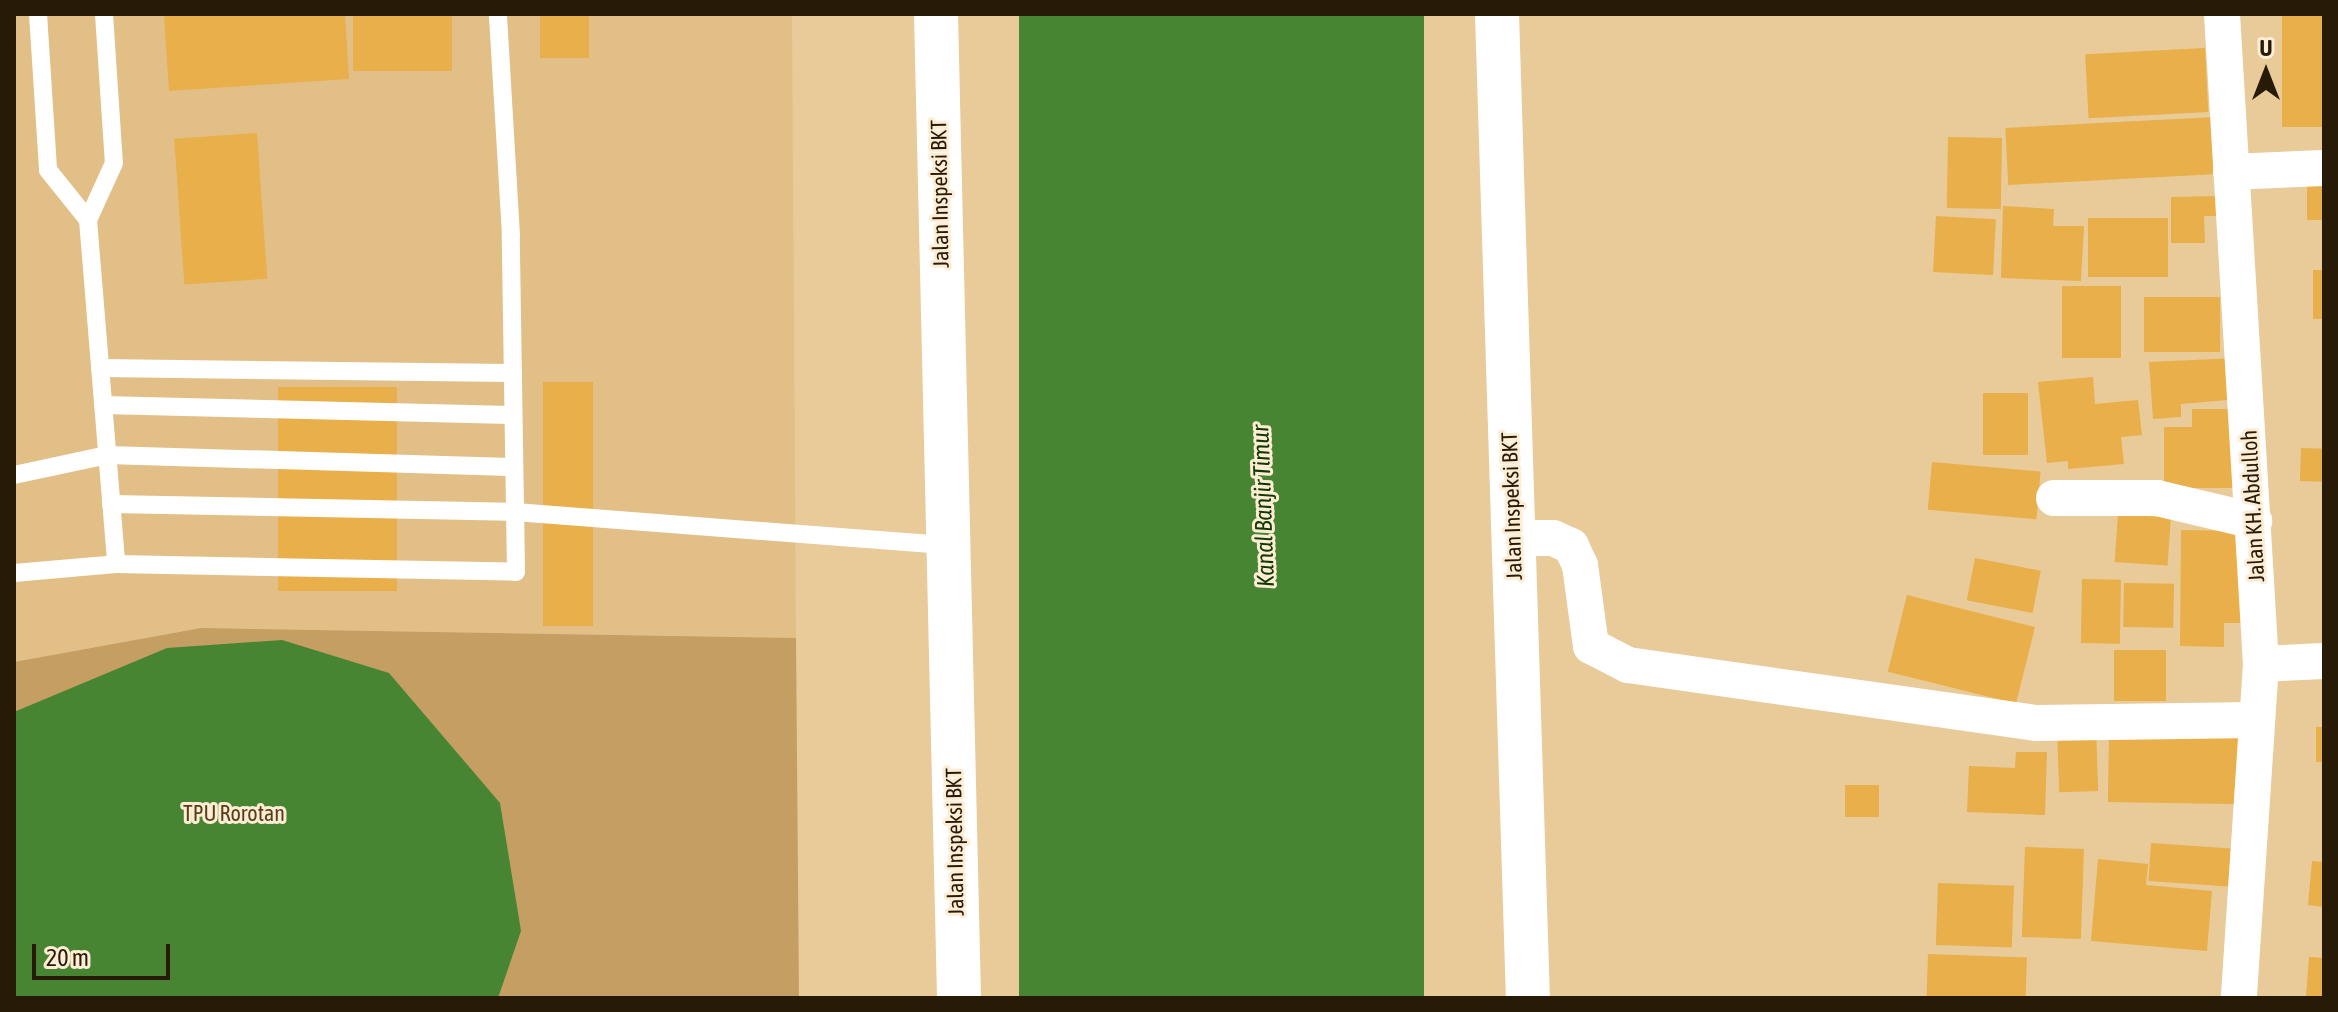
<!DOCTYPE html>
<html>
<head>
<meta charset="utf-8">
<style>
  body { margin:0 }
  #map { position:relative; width:2338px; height:1012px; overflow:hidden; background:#e9ca99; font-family:"Asap Condensed",sans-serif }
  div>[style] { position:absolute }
  .built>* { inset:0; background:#e3bf88 }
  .green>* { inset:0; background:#c49e62 }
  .water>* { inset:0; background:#488532; transform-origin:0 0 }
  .building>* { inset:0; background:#e8af4a; transform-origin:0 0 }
  .service>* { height:18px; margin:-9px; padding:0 9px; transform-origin:9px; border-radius:9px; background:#fff }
  .minor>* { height:36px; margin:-18px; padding:0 18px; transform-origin:18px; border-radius:18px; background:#fff }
  .tertiary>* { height:44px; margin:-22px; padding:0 22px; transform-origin:22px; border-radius:22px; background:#fff }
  span { translate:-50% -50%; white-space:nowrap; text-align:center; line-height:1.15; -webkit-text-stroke:6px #fdedd5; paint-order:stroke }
  .street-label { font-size:22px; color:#271b08 }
  .park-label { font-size:22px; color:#563e15 }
  .water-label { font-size:24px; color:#0f3900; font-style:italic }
  .frame { position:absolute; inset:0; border:16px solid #271b08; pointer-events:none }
  .north { position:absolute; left:2226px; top:32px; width:80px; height:80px; -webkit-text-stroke:6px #fdedd5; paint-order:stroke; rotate:0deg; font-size:22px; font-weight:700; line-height:32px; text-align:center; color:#271b08 }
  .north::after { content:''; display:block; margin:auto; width:28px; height:36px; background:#271b08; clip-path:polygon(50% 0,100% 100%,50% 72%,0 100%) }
  .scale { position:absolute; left:32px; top:944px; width:138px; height:36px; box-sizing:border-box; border:4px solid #271b08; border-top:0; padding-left:10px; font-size:24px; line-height:28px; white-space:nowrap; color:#271b08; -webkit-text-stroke:6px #fdedd5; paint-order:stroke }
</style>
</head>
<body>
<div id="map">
  <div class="built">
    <i style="clip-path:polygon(14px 14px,792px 14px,796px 638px,201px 628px,14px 662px)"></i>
  </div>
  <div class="green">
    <i style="clip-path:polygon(201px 628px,796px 638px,799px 998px,14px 998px,14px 662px)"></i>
  </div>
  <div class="water">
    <i style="left:1019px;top:14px;width:405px;height:985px"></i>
    <i style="clip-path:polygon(282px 640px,389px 673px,500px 803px,521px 931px,498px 998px,14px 998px,14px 712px,167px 648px)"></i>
  </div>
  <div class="building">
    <i style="clip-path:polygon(164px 14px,345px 14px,349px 79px,169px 91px)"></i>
    <i style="left:353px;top:14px;width:99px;height:57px"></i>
    <i style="left:540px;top:14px;width:49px;height:44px"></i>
    <i style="left:2282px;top:14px;width:42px;height:113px"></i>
    <i style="left:2205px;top:48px;width:64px;height:120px;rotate:87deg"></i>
    <i style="left:2215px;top:117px;width:57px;height:210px;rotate:87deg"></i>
    <i style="left:257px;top:133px;width:146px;height:83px;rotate:86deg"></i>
    <i style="left:1948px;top:137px;width:54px;height:71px;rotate:1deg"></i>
    <i style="left:2307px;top:173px;width:17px;height:47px"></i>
    <i style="clip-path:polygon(2223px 196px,2224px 216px,2204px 216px,2205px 243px,2171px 243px,2171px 197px)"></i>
    <i style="clip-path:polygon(2003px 206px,2054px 209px,2053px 226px,2084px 226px,2081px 281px,2001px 278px)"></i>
    <i style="left:1936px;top:216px;width:60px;height:56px;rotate:3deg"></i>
    <i style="left:2088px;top:218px;width:80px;height:59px"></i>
    <i style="left:2313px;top:270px;width:11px;height:49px"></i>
    <i style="left:2062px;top:286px;width:59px;height:72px"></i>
    <i style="left:2220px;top:297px;width:55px;height:76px;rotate:90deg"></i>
    <i style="clip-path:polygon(2237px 358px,2240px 399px,2181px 404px,2181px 417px,2153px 419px,2149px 362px)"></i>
    <i style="clip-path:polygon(2093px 377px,2095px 404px,2138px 400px,2142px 435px,2121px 437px,2124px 464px,2068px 469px,2068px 461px,2047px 463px,2038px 382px)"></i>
    <i style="left:543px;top:382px;width:50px;height:244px"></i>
    <i style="left:278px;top:387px;width:119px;height:204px"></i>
    <i style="left:1983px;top:393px;width:45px;height:62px"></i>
    <i style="clip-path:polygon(2192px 409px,2244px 409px,2235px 488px,2164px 488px,2164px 427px,2192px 427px)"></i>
    <i style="left:2301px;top:448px;width:23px;height:33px;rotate:2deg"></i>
    <i style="left:1932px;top:462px;width:109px;height:48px;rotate:5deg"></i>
    <i style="left:2118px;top:514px;width:53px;height:48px;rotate:4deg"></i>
    <i style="clip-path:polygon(2181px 530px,2247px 531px,2247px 623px,2224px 623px,2224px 647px,2180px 646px)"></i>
    <i style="left:1975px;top:558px;width:67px;height:43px;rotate:11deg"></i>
    <i style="left:2082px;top:579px;width:39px;height:64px;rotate:1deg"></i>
    <i style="left:2124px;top:583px;width:50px;height:44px;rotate:1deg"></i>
    <i style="left:1907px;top:595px;width:132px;height:79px;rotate:14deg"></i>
    <i style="left:2114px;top:650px;width:52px;height:51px"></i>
    <i style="left:2316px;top:727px;width:8px;height:35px"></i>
    <i style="left:2096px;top:728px;width:63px;height:39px;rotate:88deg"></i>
    <i style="left:2109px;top:736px;width:136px;height:66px;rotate:1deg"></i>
    <i style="clip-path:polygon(2016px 752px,2047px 752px,2045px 815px,1967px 812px,1969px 766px,2015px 768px)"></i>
    <i style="left:1845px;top:785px;width:34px;height:32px"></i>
    <i style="left:2151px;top:843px;width:80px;height:38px;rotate:4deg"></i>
    <i style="left:2025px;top:847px;width:59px;height:90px;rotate:2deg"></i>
    <i style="clip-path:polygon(2098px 859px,2148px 864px,2146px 885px,2212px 891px,2207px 951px,2091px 941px)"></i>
    <i style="clip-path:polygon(2312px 861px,2324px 862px,2324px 907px,2308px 905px)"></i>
    <i style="left:1938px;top:883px;width:76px;height:62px;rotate:2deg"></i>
    <i style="left:1928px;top:954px;width:99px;height:44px;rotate:2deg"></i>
    <i style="clip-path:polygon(2309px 957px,2324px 958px,2324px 998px,2306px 998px)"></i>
  </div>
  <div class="service">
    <i style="left:38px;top:14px;width:156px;rotate:86.3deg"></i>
    <i style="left:48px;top:170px;width:64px;rotate:51.3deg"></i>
    <i style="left:104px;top:14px;width:149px;rotate:86.2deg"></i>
    <i style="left:114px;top:163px;width:63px;rotate:114.5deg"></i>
    <i style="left:88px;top:220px;width:345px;rotate:85.3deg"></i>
    <i style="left:100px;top:368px;width:413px;rotate:0.7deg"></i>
    <i style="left:103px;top:405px;width:410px;rotate:1.4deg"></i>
    <i style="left:14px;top:475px;width:95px;rotate:-12.1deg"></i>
    <i style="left:107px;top:455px;width:407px;rotate:1.7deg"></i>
    <i style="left:111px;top:504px;width:404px;rotate:1.1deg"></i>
    <i style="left:515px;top:512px;width:434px;rotate:4.4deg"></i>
    <i style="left:14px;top:573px;width:102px;rotate:-5deg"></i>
    <i style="left:116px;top:564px;width:400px;rotate:1.1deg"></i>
    <i style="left:516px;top:572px;width:337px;rotate:-90.9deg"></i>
    <i style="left:511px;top:235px;width:221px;rotate:-93.4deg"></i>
  </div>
  <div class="minor">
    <i style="left:2222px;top:14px;width:651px;rotate:86.57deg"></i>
    <i style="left:2261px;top:664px;width:335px;rotate:93.8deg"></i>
    <i style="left:2231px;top:172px;width:93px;rotate:-2.5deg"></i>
    <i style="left:2054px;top:498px;width:103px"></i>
    <i style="left:2157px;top:498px;width:100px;rotate:13.3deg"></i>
    <i style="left:1513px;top:538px;width:40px"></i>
    <i style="left:1553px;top:538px;width:20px;rotate:24deg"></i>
    <i style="left:1571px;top:546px;width:21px;rotate:65deg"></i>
    <i style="left:1580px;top:565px;width:82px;rotate:82.3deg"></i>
    <i style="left:1591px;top:646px;width:42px;rotate:27.2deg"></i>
    <i style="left:1628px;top:665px;width:412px;rotate:8.1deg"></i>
    <i style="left:2036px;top:723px;width:219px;rotate:-0.8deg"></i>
    <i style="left:2261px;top:664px;width:63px;rotate:-2.7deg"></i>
  </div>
  <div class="tertiary">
    <i style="left:936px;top:14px;width:984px;rotate:88.66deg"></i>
    <i style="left:1497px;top:14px;width:984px;rotate:88.2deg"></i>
  </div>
  <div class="street-label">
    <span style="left:940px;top:194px;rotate:-91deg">Jalan Inspeksi BKT</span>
    <span style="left:1512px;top:506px;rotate:-92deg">Jalan Inspeksi BKT</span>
    <span style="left:2253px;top:506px;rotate:-93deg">Jalan KH. Abdulloh</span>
    <span style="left:955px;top:842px;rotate:-91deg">Jalan Inspeksi BKT</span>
  </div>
  <div class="park-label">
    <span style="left:234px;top:814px">TPU Rorotan</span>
  </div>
  <div class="water-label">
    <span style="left:1263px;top:506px;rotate:-92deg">Kanal Banjir Timur</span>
  </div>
  <div class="frame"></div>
  <div class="north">U</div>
  <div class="scale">20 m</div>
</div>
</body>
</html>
